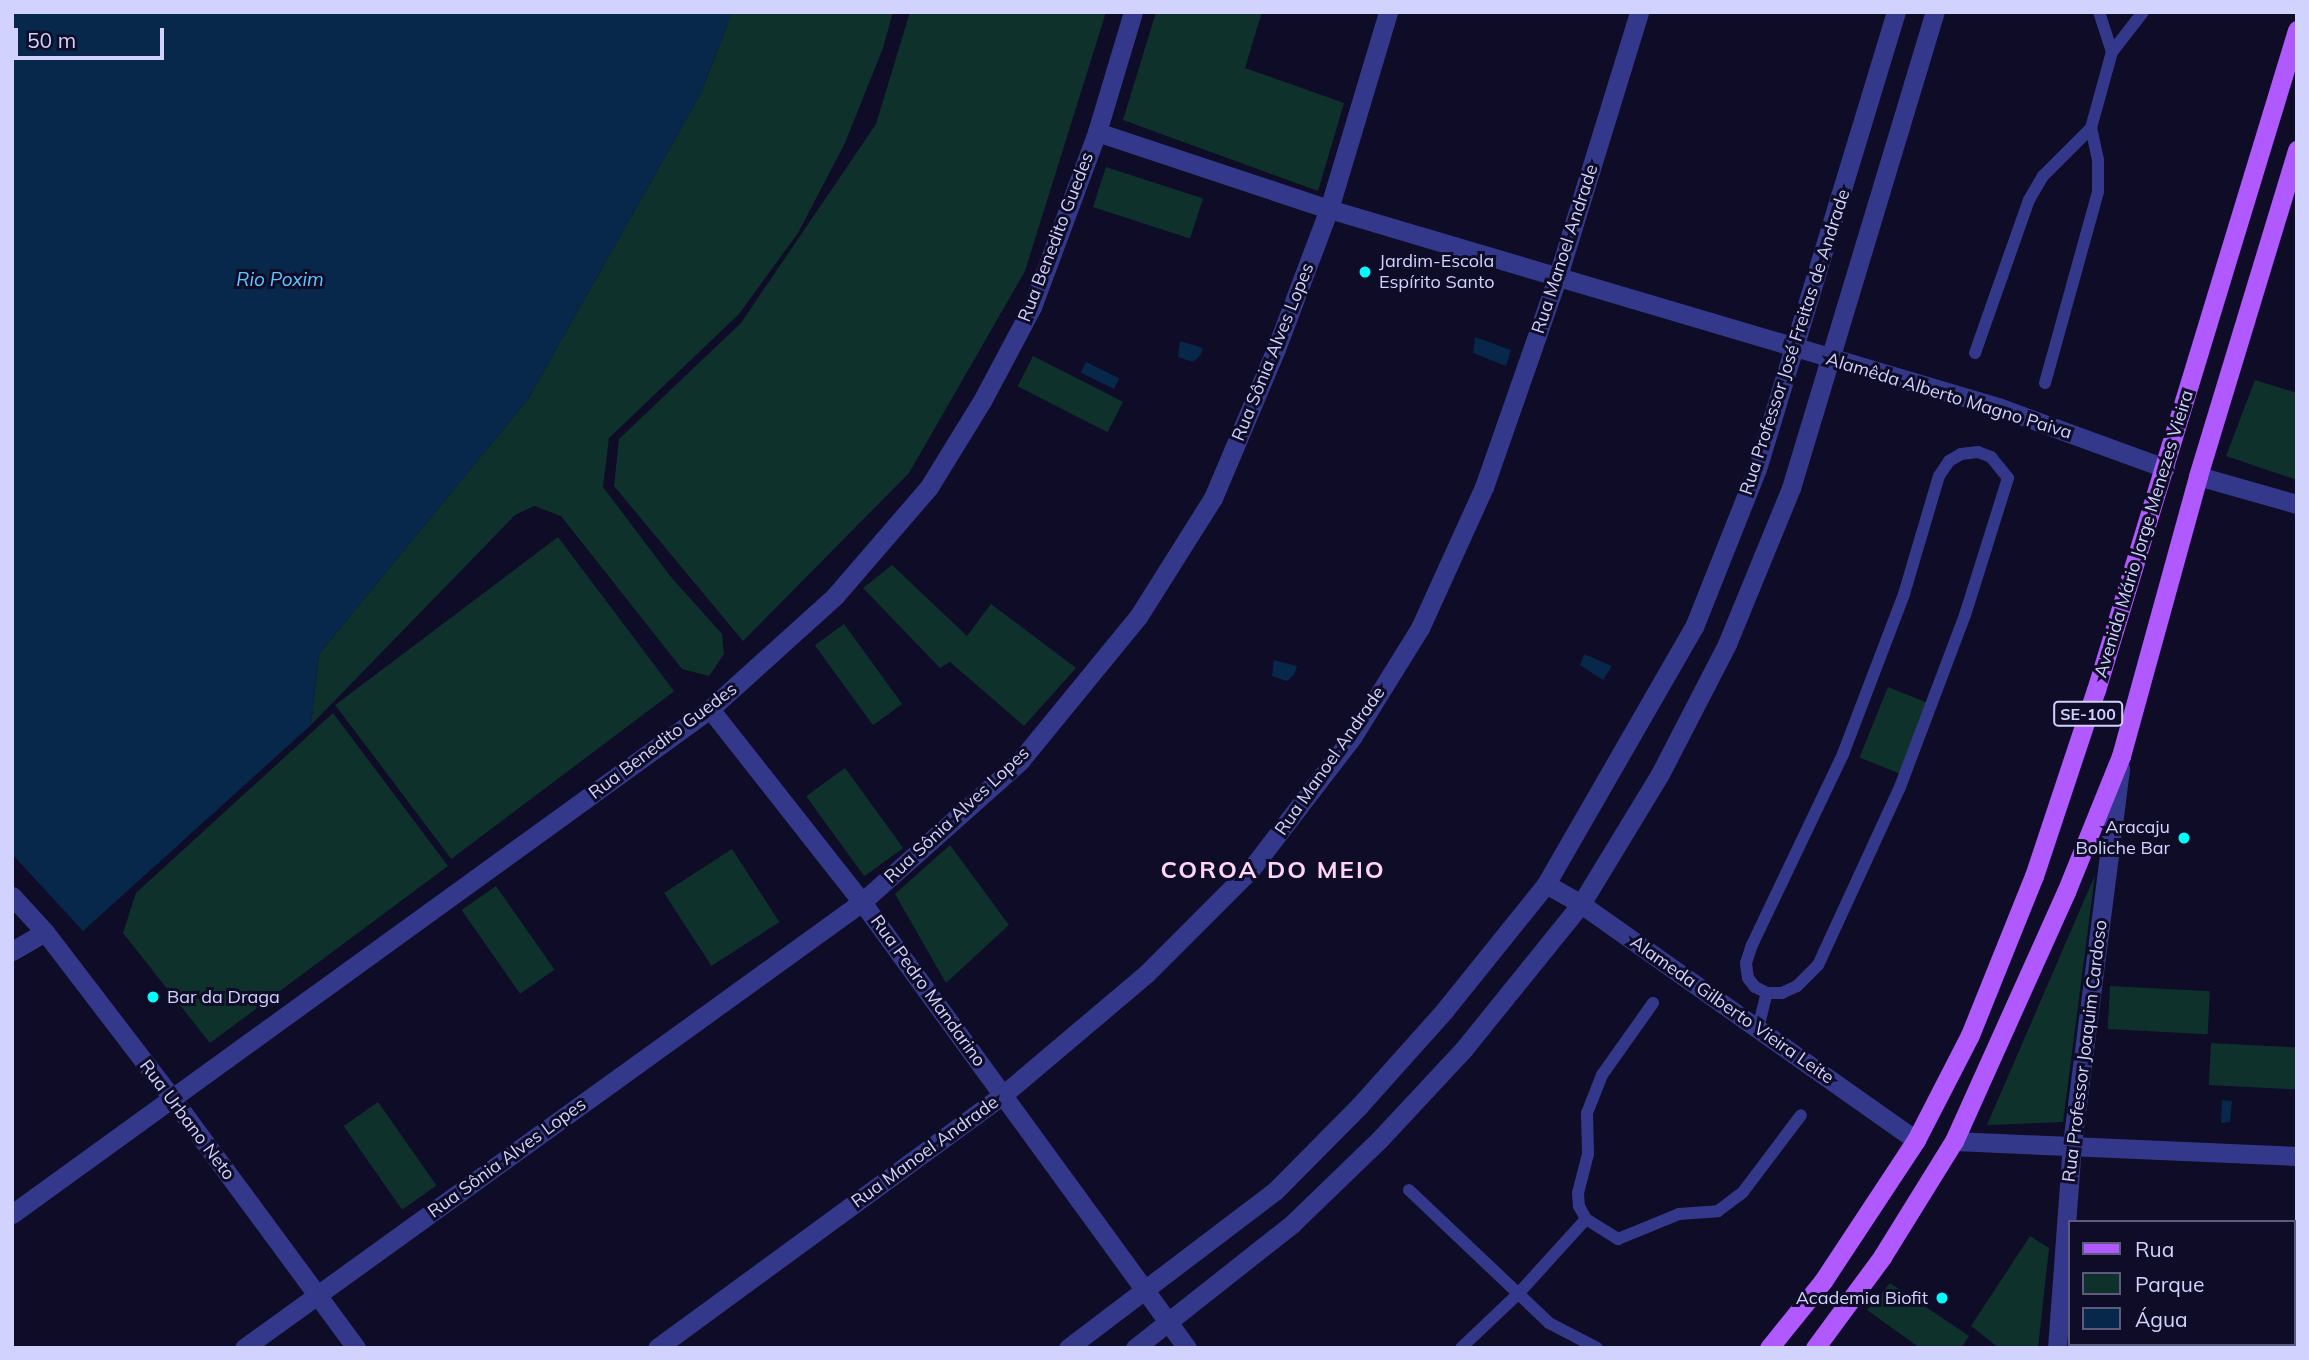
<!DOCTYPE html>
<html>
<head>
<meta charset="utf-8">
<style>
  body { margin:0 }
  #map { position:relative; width:2309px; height:1360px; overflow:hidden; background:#0e0c26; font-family:Mulish,sans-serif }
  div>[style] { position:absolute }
  .green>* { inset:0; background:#0f312c; transform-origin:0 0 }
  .water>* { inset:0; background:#07274b; transform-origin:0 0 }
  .service>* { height:12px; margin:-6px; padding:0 6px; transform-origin:6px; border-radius:6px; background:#33388a }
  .minor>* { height:19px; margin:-9.5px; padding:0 9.5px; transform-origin:9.5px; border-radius:9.5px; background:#33388a }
  .tertiary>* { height:19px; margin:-9.5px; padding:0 9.5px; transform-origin:9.5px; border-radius:9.5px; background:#33388a }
  .primary>* { height:19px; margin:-9.5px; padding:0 9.5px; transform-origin:9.5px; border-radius:9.5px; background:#b059ff }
  .dots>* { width:19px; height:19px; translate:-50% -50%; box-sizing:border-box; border:4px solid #0e0c26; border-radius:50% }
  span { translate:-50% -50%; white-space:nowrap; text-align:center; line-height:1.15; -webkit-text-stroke:6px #0e0c26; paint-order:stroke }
  .shield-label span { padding:2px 5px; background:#0e0c26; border:2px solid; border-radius:5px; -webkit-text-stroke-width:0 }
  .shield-label { font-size:16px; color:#d2d2ff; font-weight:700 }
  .street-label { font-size:18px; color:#d2d2ff }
  .poi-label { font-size:18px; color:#d2d2ff }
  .left { translate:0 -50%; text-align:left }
  .right { translate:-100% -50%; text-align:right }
  .water-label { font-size:19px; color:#60c5ff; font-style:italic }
  .district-label { font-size:24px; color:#ffd4f4; font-weight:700; letter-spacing:2px }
  .frame { position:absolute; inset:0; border:14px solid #d2d2ff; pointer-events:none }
  .legend { position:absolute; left:2068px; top:1220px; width:228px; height:126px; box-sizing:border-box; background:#0e0c26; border:2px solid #5c5b7d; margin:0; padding:9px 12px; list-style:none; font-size:21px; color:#d2d2ff }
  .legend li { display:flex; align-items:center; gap:14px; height:35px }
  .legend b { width:35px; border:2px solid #5c5b7d }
  .scale { position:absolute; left:14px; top:28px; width:150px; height:32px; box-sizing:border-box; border:4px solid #d2d2ff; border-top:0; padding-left:9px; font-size:21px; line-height:24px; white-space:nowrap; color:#d2d2ff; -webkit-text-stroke:5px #0e0c26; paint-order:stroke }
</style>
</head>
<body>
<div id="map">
  <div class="green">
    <i style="clip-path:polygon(732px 12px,893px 12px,883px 48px,845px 143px,798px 233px,739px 314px,609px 438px,603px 487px,671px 577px,722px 634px,724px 654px,709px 676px,682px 669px,561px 516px,534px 506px,515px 515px,311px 725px,319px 654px,528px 399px,701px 93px)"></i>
    <i style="clip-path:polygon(910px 12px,1106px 12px,1025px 271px,909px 473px,743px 641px,614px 486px,619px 439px,741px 323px,876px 124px)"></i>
    <i style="clip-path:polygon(1156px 12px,1262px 12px,1245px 68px,1344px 103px,1318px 191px,1123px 120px)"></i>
    <i style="left:1106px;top:167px;width:102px;height:42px;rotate:18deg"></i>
    <i style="left:1033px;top:356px;width:101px;height:34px;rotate:27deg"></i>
    <i style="clip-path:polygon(2255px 380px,2297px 393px,2297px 480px,2226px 456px)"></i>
    <i style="left:558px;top:537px;width:193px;height:279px;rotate:53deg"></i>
    <i style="clip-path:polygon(892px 565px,967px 636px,991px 604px,1076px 668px,1024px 726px,950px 662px,940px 668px,863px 588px)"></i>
    <i style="left:844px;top:624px;width:99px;height:36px;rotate:54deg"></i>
    <i style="left:1888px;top:687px;width:43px;height:76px;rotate:22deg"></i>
    <i style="clip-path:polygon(333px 713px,448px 866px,210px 1043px,123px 933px,136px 893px)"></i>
    <i style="left:845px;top:768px;width:99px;height:48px;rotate:54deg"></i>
    <i style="clip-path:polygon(950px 845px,1009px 925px,946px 983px,895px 894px)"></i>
    <i style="left:732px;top:849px;width:87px;height:81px;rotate:57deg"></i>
    <i style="clip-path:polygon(2095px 875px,2063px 1122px,1987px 1125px)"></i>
    <i style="left:496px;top:886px;width:102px;height:42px;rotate:55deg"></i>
    <i style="left:2110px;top:986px;width:100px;height:43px;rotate:3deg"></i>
    <i style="left:2211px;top:1043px;width:86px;height:42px;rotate:3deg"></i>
    <i style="left:378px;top:1102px;width:102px;height:42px;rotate:55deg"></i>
    <i style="clip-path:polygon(2030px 1236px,2049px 1248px,2038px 1348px,1999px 1348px,1971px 1326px)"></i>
    <i style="clip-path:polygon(1890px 1283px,1969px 1336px,1961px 1348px,1920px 1348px,1867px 1310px)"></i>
  </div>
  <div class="water">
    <i style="clip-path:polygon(12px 12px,732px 12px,701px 93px,528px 399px,319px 654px,311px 725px,83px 931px,12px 854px)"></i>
    <i style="clip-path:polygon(1475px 337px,1511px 350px,1506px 366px,1473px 353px)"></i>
    <i style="clip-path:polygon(1180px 341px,1203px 348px,1200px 356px,1193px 362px,1178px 357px)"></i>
    <i style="left:1086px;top:362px;width:37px;height:12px;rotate:26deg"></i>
    <i style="clip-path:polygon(1584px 654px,1612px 666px,1603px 680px,1580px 665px)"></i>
    <i style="clip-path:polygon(1274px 660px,1297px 666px,1294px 675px,1287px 681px,1272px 676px)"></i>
    <i style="clip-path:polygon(2222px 1100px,2232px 1101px,2230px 1122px,2221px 1123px)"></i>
  </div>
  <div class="service">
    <i style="left:2099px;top:12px;width:42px;rotate:72deg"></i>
    <i style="left:1975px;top:353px;width:162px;rotate:-70.6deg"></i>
    <i style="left:2029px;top:200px;width:28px;rotate:-60deg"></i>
    <i style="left:2043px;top:176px;width:68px;rotate:-45deg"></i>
    <i style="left:2045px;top:383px;width:198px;rotate:-74.5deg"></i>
    <i style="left:2098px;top:192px;width:32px;rotate:-90deg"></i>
    <i style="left:2098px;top:160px;width:33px;rotate:-102deg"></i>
    <i style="left:2091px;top:128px;width:79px;rotate:-74.6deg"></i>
    <i style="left:2112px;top:52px;width:51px;rotate:-52.2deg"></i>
    <i style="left:1978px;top:452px;width:14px;rotate:21deg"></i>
    <i style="left:1991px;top:457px;width:27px;rotate:51deg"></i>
    <i style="left:2008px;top:478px;width:144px;rotate:107.4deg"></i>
    <i style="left:1965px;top:615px;width:184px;rotate:110.7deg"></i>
    <i style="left:1900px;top:787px;width:196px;rotate:114.7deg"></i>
    <i style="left:1818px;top:965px;width:30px;rotate:135deg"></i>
    <i style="left:1797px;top:986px;width:17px;rotate:155deg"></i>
    <i style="left:1782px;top:993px;width:15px;rotate:180deg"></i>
    <i style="left:1767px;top:993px;width:13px;rotate:-153deg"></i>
    <i style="left:1755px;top:987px;width:11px;rotate:-128deg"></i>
    <i style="left:1748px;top:978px;width:15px;rotate:-98deg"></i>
    <i style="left:1746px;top:963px;width:19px;rotate:-72deg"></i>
    <i style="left:1752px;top:945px;width:212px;rotate:-64.5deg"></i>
    <i style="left:1843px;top:754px;width:171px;rotate:-69.1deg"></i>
    <i style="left:1904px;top:594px;width:123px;rotate:-73.5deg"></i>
    <i style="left:1939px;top:476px;width:18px;rotate:-56deg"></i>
    <i style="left:1949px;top:461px;width:14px;rotate:-30deg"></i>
    <i style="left:1961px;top:454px;width:17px;rotate:-7deg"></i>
    <i style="left:1653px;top:1003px;width:88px;rotate:125.3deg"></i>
    <i style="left:1602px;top:1075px;width:41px;rotate:111.5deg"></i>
    <i style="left:1587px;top:1113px;width:41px;rotate:88.6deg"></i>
    <i style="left:1588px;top:1154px;width:40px;rotate:104.4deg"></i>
    <i style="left:1578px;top:1193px;width:13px;rotate:86deg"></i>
    <i style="left:1579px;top:1206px;width:15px;rotate:62deg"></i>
    <i style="left:1586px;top:1219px;width:38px;rotate:32deg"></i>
    <i style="left:1618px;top:1239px;width:66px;rotate:-22.3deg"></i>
    <i style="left:1679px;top:1214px;width:39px;rotate:-4deg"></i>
    <i style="left:1718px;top:1211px;width:31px;rotate:-37deg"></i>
    <i style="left:1743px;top:1192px;width:96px;rotate:-53deg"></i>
    <i style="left:1758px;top:1028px;width:36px;rotate:-76deg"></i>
    <i style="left:1409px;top:1190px;width:193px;rotate:43.5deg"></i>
    <i style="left:1549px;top:1323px;width:54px;rotate:27.5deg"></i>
    <i style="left:1461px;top:1348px;width:79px;rotate:-43.5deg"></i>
    <i style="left:1518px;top:1294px;width:101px;rotate:-47.8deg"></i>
  </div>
  <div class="minor">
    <i style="left:1097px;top:132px;width:244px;rotate:18.4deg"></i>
    <i style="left:1329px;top:209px;width:698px;rotate:16.49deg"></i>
    <i style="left:1998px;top:407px;width:178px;rotate:20.1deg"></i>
    <i style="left:2198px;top:476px;width:103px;rotate:15.8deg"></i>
    <i style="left:710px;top:709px;width:246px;rotate:51.8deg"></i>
    <i style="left:862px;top:902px;width:552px;rotate:53.92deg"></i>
    <i style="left:1546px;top:884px;width:40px;rotate:29.7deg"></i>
    <i style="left:1581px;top:904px;width:410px;rotate:35.2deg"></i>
    <i style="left:12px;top:951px;width:38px;rotate:-30deg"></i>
    <i style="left:1954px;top:1141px;width:343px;rotate:2.5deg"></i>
    <i style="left:12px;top:1214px;width:862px;rotate:-35.89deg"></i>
    <i style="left:710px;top:709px;width:169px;rotate:-42.1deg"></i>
    <i style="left:835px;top:596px;width:144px;rotate:-49.2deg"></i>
    <i style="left:929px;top:487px;width:101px;rotate:-58.4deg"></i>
    <i style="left:982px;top:401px;width:106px;rotate:-62deg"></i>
    <i style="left:1032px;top:307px;width:187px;rotate:-69.6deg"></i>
    <i style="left:1097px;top:132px;width:125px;rotate:-73.3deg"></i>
    <i style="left:244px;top:1348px;width:762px;rotate:-35.82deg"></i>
    <i style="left:862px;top:902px;width:212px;rotate:-41.7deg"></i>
    <i style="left:1020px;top:761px;width:186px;rotate:-50.7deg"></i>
    <i style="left:1138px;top:617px;width:141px;rotate:-57.8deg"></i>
    <i style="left:1213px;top:498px;width:162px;rotate:-67.1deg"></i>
    <i style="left:1276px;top:349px;width:150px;rotate:-69.3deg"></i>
    <i style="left:1329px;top:209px;width:206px;rotate:-73.3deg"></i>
    <i style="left:657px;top:1348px;width:430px;rotate:-36.2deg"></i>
    <i style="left:1004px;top:1094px;width:187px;rotate:-40.2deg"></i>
    <i style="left:1147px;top:973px;width:147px;rotate:-45deg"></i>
    <i style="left:1251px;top:869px;width:168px;rotate:-52.5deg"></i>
    <i style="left:1353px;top:736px;width:127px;rotate:-58.2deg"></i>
    <i style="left:1420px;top:628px;width:155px;rotate:-65.6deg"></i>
    <i style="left:1484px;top:487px;width:220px;rotate:-70.7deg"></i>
    <i style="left:1557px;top:279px;width:279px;rotate:-72.9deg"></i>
    <i style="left:1068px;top:1348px;width:260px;rotate:-37.2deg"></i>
    <i style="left:1275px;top:1191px;width:121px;rotate:-45.3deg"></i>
    <i style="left:1360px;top:1105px;width:126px;rotate:-48.2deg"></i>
    <i style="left:1444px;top:1011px;width:163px;rotate:-51.2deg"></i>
    <i style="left:1546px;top:884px;width:297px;rotate:-60.1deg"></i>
    <i style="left:1694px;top:627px;width:170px;rotate:-68.3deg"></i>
    <i style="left:1757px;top:469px;width:478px;rotate:-73.1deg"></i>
  </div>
  <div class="tertiary">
    <i style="left:12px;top:896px;width:49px;rotate:47.5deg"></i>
    <i style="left:45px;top:932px;width:209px;rotate:52.6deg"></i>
    <i style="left:172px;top:1098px;width:310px;rotate:53.6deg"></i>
    <i style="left:1135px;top:1348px;width:201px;rotate:-38.3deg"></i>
    <i style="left:1293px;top:1223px;width:120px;rotate:-44deg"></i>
    <i style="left:1379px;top:1140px;width:123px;rotate:-47deg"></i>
    <i style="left:1463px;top:1050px;width:188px;rotate:-51.1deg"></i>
    <i style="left:1581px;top:904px;width:152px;rotate:-58.7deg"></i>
    <i style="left:1660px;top:774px;width:146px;rotate:-62.7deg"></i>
    <i style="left:1727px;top:644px;width:169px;rotate:-67.7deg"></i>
    <i style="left:1791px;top:488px;width:497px;rotate:-73.2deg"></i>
    <i style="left:2057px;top:1348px;width:205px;rotate:-85.8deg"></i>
    <i style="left:2072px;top:1144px;width:379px;rotate:-82.7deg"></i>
  </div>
  <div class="primary">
    <i style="left:1769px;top:1348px;width:86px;rotate:-51.1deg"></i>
    <i style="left:1823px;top:1281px;width:169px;rotate:-56.6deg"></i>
    <i style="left:1916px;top:1140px;width:118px;rotate:-62.8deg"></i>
    <i style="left:1970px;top:1035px;width:171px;rotate:-68.1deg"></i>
    <i style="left:2034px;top:876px;width:196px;rotate:-71.6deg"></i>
    <i style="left:2096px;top:690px;width:690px;rotate:-73.06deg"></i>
    <i style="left:1815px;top:1348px;width:113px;rotate:-53.6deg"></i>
    <i style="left:1882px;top:1257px;width:137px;rotate:-58.2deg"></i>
    <i style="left:1954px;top:1141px;width:273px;rotate:-65.8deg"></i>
    <i style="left:2066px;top:892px;width:147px;rotate:-68deg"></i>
    <i style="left:2121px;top:756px;width:290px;rotate:-74.6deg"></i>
    <i style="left:2198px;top:476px;width:341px;rotate:-73.1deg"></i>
  </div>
  <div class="dots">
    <i style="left:1365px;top:272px;background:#00fdfc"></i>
    <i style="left:2184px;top:838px;background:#00fdfc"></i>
    <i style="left:153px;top:997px;background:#00fdfc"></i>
    <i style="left:1942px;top:1298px;background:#00fdfc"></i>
  </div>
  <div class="shield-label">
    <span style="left:2088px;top:714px">SE-100</span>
  </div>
  <div class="street-label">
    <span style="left:1056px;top:237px;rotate:-69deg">Rua Benedito Guedes</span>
    <span style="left:1565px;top:249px;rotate:-72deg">Rua Manoel Andrade</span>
    <span style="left:1795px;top:342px;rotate:-72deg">Rua Professor José Freitas de Andrade</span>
    <span style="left:1273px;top:352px;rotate:-68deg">Rua Sônia Alves Lopes</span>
    <span style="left:1949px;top:396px;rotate:17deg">Alamêda Alberto Magno Paiva</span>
    <span style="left:2144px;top:534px;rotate:-73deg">Avenida Mário Jorge Menezes Vieira</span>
    <span style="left:663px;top:741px;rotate:-37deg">Rua Benedito Guedes</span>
    <span style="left:1330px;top:761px;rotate:-55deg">Rua Manoel Andrade</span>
    <span style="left:957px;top:815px;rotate:-43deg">Rua Sônia Alves Lopes</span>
    <span style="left:928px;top:991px;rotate:54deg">Rua Pedro Mandarino</span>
    <span style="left:1732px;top:1010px;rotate:35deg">Alameda Gilberto Vieira Leite</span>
    <span style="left:2085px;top:1051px;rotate:-83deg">Rua Professor Joaquim Cardoso</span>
    <span style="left:187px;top:1120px;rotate:53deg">Rua Urbano Neto</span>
    <span style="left:925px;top:1152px;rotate:-36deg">Rua Manoel Andrade</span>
    <span style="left:507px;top:1158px;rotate:-36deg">Rua Sônia Alves Lopes</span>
  </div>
  <div class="poi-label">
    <span class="left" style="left:1379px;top:272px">Jardim-Escola<br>Espírito Santo</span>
    <span class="right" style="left:2170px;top:838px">Aracaju<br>Boliche Bar</span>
    <span class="left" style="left:167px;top:997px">Bar da Draga</span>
    <span class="right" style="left:1928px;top:1298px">Academia Biofit</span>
  </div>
  <div class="water-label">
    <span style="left:280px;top:280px">Rio Poxim</span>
  </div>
  <div class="district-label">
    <span style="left:1273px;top:870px">COROA DO MEIO</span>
  </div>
  <div class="frame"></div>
  <ul class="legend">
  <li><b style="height:9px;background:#b059ff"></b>Rua</li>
  <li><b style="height:19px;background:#0f312c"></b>Parque</li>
  <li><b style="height:19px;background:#07274b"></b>Água</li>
  </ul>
  <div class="scale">50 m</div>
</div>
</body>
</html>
